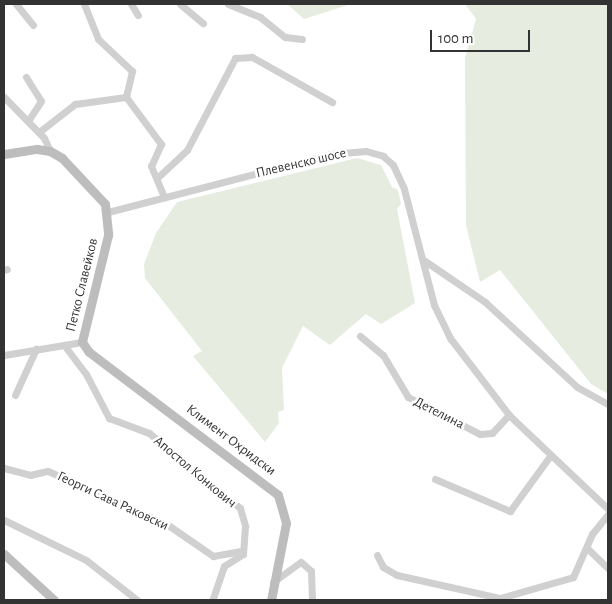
<!DOCTYPE html>
<html>
<head>
<meta charset="utf-8">
<style>
  body { margin:0 }
  #map { position:relative; width:612px; height:604px; overflow:hidden; background:#fff; font-family:"Alegreya Sans",sans-serif }
  div>[style] { position:absolute }
  .green>* { inset:0; background:#e6ecdf }
  .street>* { height:7px; margin:-3.5px; padding:0 3.5px; transform-origin:3.5px; border-radius:3.5px; background:#d0d0d0 }
  .secondary>* { height:9px; margin:-4.5px; padding:0 4.5px; transform-origin:4.5px; border-radius:4.5px; background:#bdbdbd }
  span { translate:-50% -50%; white-space:nowrap; text-align:center; line-height:1.15; -webkit-text-stroke:5px #fff; paint-order:stroke }
  .street-label { font-size:14px; color:#333 }
  .frame { position:absolute; inset:0; border:5px solid #333; pointer-events:none }
  .scale { position:absolute; left:430px; top:30px; width:100px; height:22px; box-sizing:border-box; border:2px solid #333; border-top:0; padding-left:6px; font-size:15px; line-height:18px; white-space:nowrap; color:#333; -webkit-text-stroke:4px #fff; paint-order:stroke }
</style>
</head>
<body>
<div id="map">
  <div class="green">
    <i style="clip-path:polygon(287px 4px,351px 4px,304px 19px)"></i>
    <i style="clip-path:polygon(465px 4px,608px 4px,608px 394px,591px 384px,500px 270px,480px 282px,466px 225px,465px 58px,476px 19px)"></i>
    <i style="clip-path:polygon(357px 158px,381px 165px,392px 187px,398px 190px,401px 204px,397px 209px,415px 303px,381px 324px,366px 314px,330px 345px,303px 326px,282px 368px,284px 410px,278px 412px,279px 423px,265px 442px,193px 356px,202px 351px,145px 278px,144px 264px,156px 233px,177px 202px)"></i>
  </div>
  <div class="street">
    <i style="left:16px;top:4px;width:27px;rotate:51deg"></i>
    <i style="left:84px;top:4px;width:38px;rotate:68deg"></i>
    <i style="left:98px;top:39px;width:47px;rotate:43.3deg"></i>
    <i style="left:132px;top:71px;width:27px;rotate:103deg"></i>
    <i style="left:131px;top:4px;width:13px;rotate:58deg"></i>
    <i style="left:180px;top:4px;width:30px;rotate:40deg"></i>
    <i style="left:228px;top:4px;width:35px;rotate:22deg"></i>
    <i style="left:260px;top:17px;width:32px;rotate:39deg"></i>
    <i style="left:285px;top:37px;width:17px;rotate:7deg"></i>
    <i style="left:26px;top:77px;width:28px;rotate:58deg"></i>
    <i style="left:41px;top:101px;width:24px;rotate:123deg"></i>
    <i style="left:4px;top:97px;width:57px;rotate:45.7deg"></i>
    <i style="left:44px;top:138px;width:14px;rotate:65deg"></i>
    <i style="left:126px;top:97px;width:59px;rotate:53.3deg"></i>
    <i style="left:161px;top:144px;width:24px;rotate:114deg"></i>
    <i style="left:151px;top:166px;width:34px;rotate:67deg"></i>
    <i style="left:39px;top:132px;width:46px;rotate:-37.9deg"></i>
    <i style="left:75px;top:104px;width:51px;rotate:-7.8deg"></i>
    <i style="left:157px;top:178px;width:41px;rotate:-43deg"></i>
    <i style="left:187px;top:150px;width:104px;rotate:-62.4deg"></i>
    <i style="left:235px;top:58px;width:17px;rotate:-3deg"></i>
    <i style="left:252px;top:57px;width:92px;rotate:29.4deg"></i>
    <i style="left:108px;top:212px;width:230px;rotate:-14.6deg"></i>
    <i style="left:331px;top:154px;width:35px;rotate:-5deg"></i>
    <i style="left:366px;top:151px;width:18px;rotate:16deg"></i>
    <i style="left:383px;top:156px;width:13px;rotate:42deg"></i>
    <i style="left:393px;top:165px;width:26px;rotate:65deg"></i>
    <i style="left:404px;top:189px;width:120px;rotate:75.5deg"></i>
    <i style="left:434px;top:305px;width:37px;rotate:64deg"></i>
    <i style="left:450px;top:338px;width:97px;rotate:52.5deg"></i>
    <i style="left:509px;top:415px;width:137px;rotate:43.5deg"></i>
    <i style="left:425px;top:261px;width:73px;rotate:34.3deg"></i>
    <i style="left:485px;top:302px;width:125px;rotate:42.7deg"></i>
    <i style="left:577px;top:387px;width:35px;rotate:29deg"></i>
    <i style="left:4px;top:270px;width:3px;rotate:-18deg"></i>
    <i style="left:360px;top:336px;width:30px;rotate:40deg"></i>
    <i style="left:383px;top:355px;width:49px;rotate:59.2deg"></i>
    <i style="left:408px;top:397px;width:81px;rotate:27.2deg"></i>
    <i style="left:480px;top:434px;width:12px;rotate:-5deg"></i>
    <i style="left:492px;top:433px;width:25px;rotate:-47deg"></i>
    <i style="left:64px;top:345px;width:36px;rotate:53deg"></i>
    <i style="left:86px;top:374px;width:50px;rotate:62.4deg"></i>
    <i style="left:109px;top:418px;width:43px;rotate:20.6deg"></i>
    <i style="left:149px;top:433px;width:118px;rotate:39.5deg"></i>
    <i style="left:240px;top:508px;width:19px;rotate:74deg"></i>
    <i style="left:245px;top:526px;width:28px;rotate:94deg"></i>
    <i style="left:243px;top:554px;width:22px;rotate:148deg"></i>
    <i style="left:224px;top:566px;width:36px;rotate:109deg"></i>
    <i style="left:4px;top:355px;width:79px;rotate:-9.5deg"></i>
    <i style="left:15px;top:395px;width:51px;rotate:-65.5deg"></i>
    <i style="left:4px;top:468px;width:27px;rotate:15deg"></i>
    <i style="left:30px;top:475px;width:18px;rotate:-13deg"></i>
    <i style="left:48px;top:471px;width:132px;rotate:24.2deg"></i>
    <i style="left:168px;top:525px;width:55px;rotate:34.6deg"></i>
    <i style="left:213px;top:556px;width:27px;rotate:-10deg"></i>
    <i style="left:435px;top:479px;width:82px;rotate:23.1deg"></i>
    <i style="left:510px;top:511px;width:68px;rotate:-54deg"></i>
    <i style="left:4px;top:520px;width:91px;rotate:26deg"></i>
    <i style="left:86px;top:560px;width:65px;rotate:38.1deg"></i>
    <i style="left:587px;top:548px;width:29px;rotate:44deg"></i>
    <i style="left:377px;top:555px;width:13px;rotate:63deg"></i>
    <i style="left:383px;top:567px;width:16px;rotate:30deg"></i>
    <i style="left:397px;top:575px;width:106px;rotate:12.6deg"></i>
    <i style="left:500px;top:598px;width:76px;rotate:-16deg"></i>
    <i style="left:573px;top:577px;width:47px;rotate:-66.2deg"></i>
    <i style="left:592px;top:534px;width:26px;rotate:-51deg"></i>
    <i style="left:273px;top:582px;width:34px;rotate:-36deg"></i>
    <i style="left:301px;top:562px;width:13px;rotate:42deg"></i>
    <i style="left:311px;top:571px;width:29px;rotate:88deg"></i>
  </div>
  <div class="secondary">
    <i style="left:4px;top:154px;width:33px;rotate:-9deg"></i>
    <i style="left:37px;top:149px;width:13px;rotate:9deg"></i>
    <i style="left:50px;top:151px;width:14px;rotate:30deg"></i>
    <i style="left:62px;top:158px;width:63px;rotate:46.9deg"></i>
    <i style="left:105px;top:204px;width:31px;rotate:84deg"></i>
    <i style="left:108px;top:235px;width:110px;rotate:103.7deg"></i>
    <i style="left:82px;top:342px;width:12px;rotate:55deg"></i>
    <i style="left:89px;top:352px;width:237px;rotate:37.1deg"></i>
    <i style="left:278px;top:495px;width:29px;rotate:74deg"></i>
    <i style="left:286px;top:523px;width:78px;rotate:101deg"></i>
    <i style="left:4px;top:554px;width:68px;rotate:42.6deg"></i>
  </div>
  <div class="street-label">
    <span style="left:301px;top:163px;rotate:-13deg">Плевенско шосе</span>
    <span style="left:82px;top:285px;rotate:-76deg">Петко Славейков</span>
    <span style="left:439px;top:413px;rotate:27deg">Детелина</span>
    <span style="left:231px;top:440px;rotate:37deg">Климент Охридски</span>
    <span style="left:195px;top:472px;rotate:40deg">Апостол Конкович</span>
    <span style="left:113px;top:501px;rotate:25deg">Георги Сава Раковски</span>
  </div>
  <div class="frame"></div>
  <div class="scale">100 m</div>
</div>
</body>
</html>
